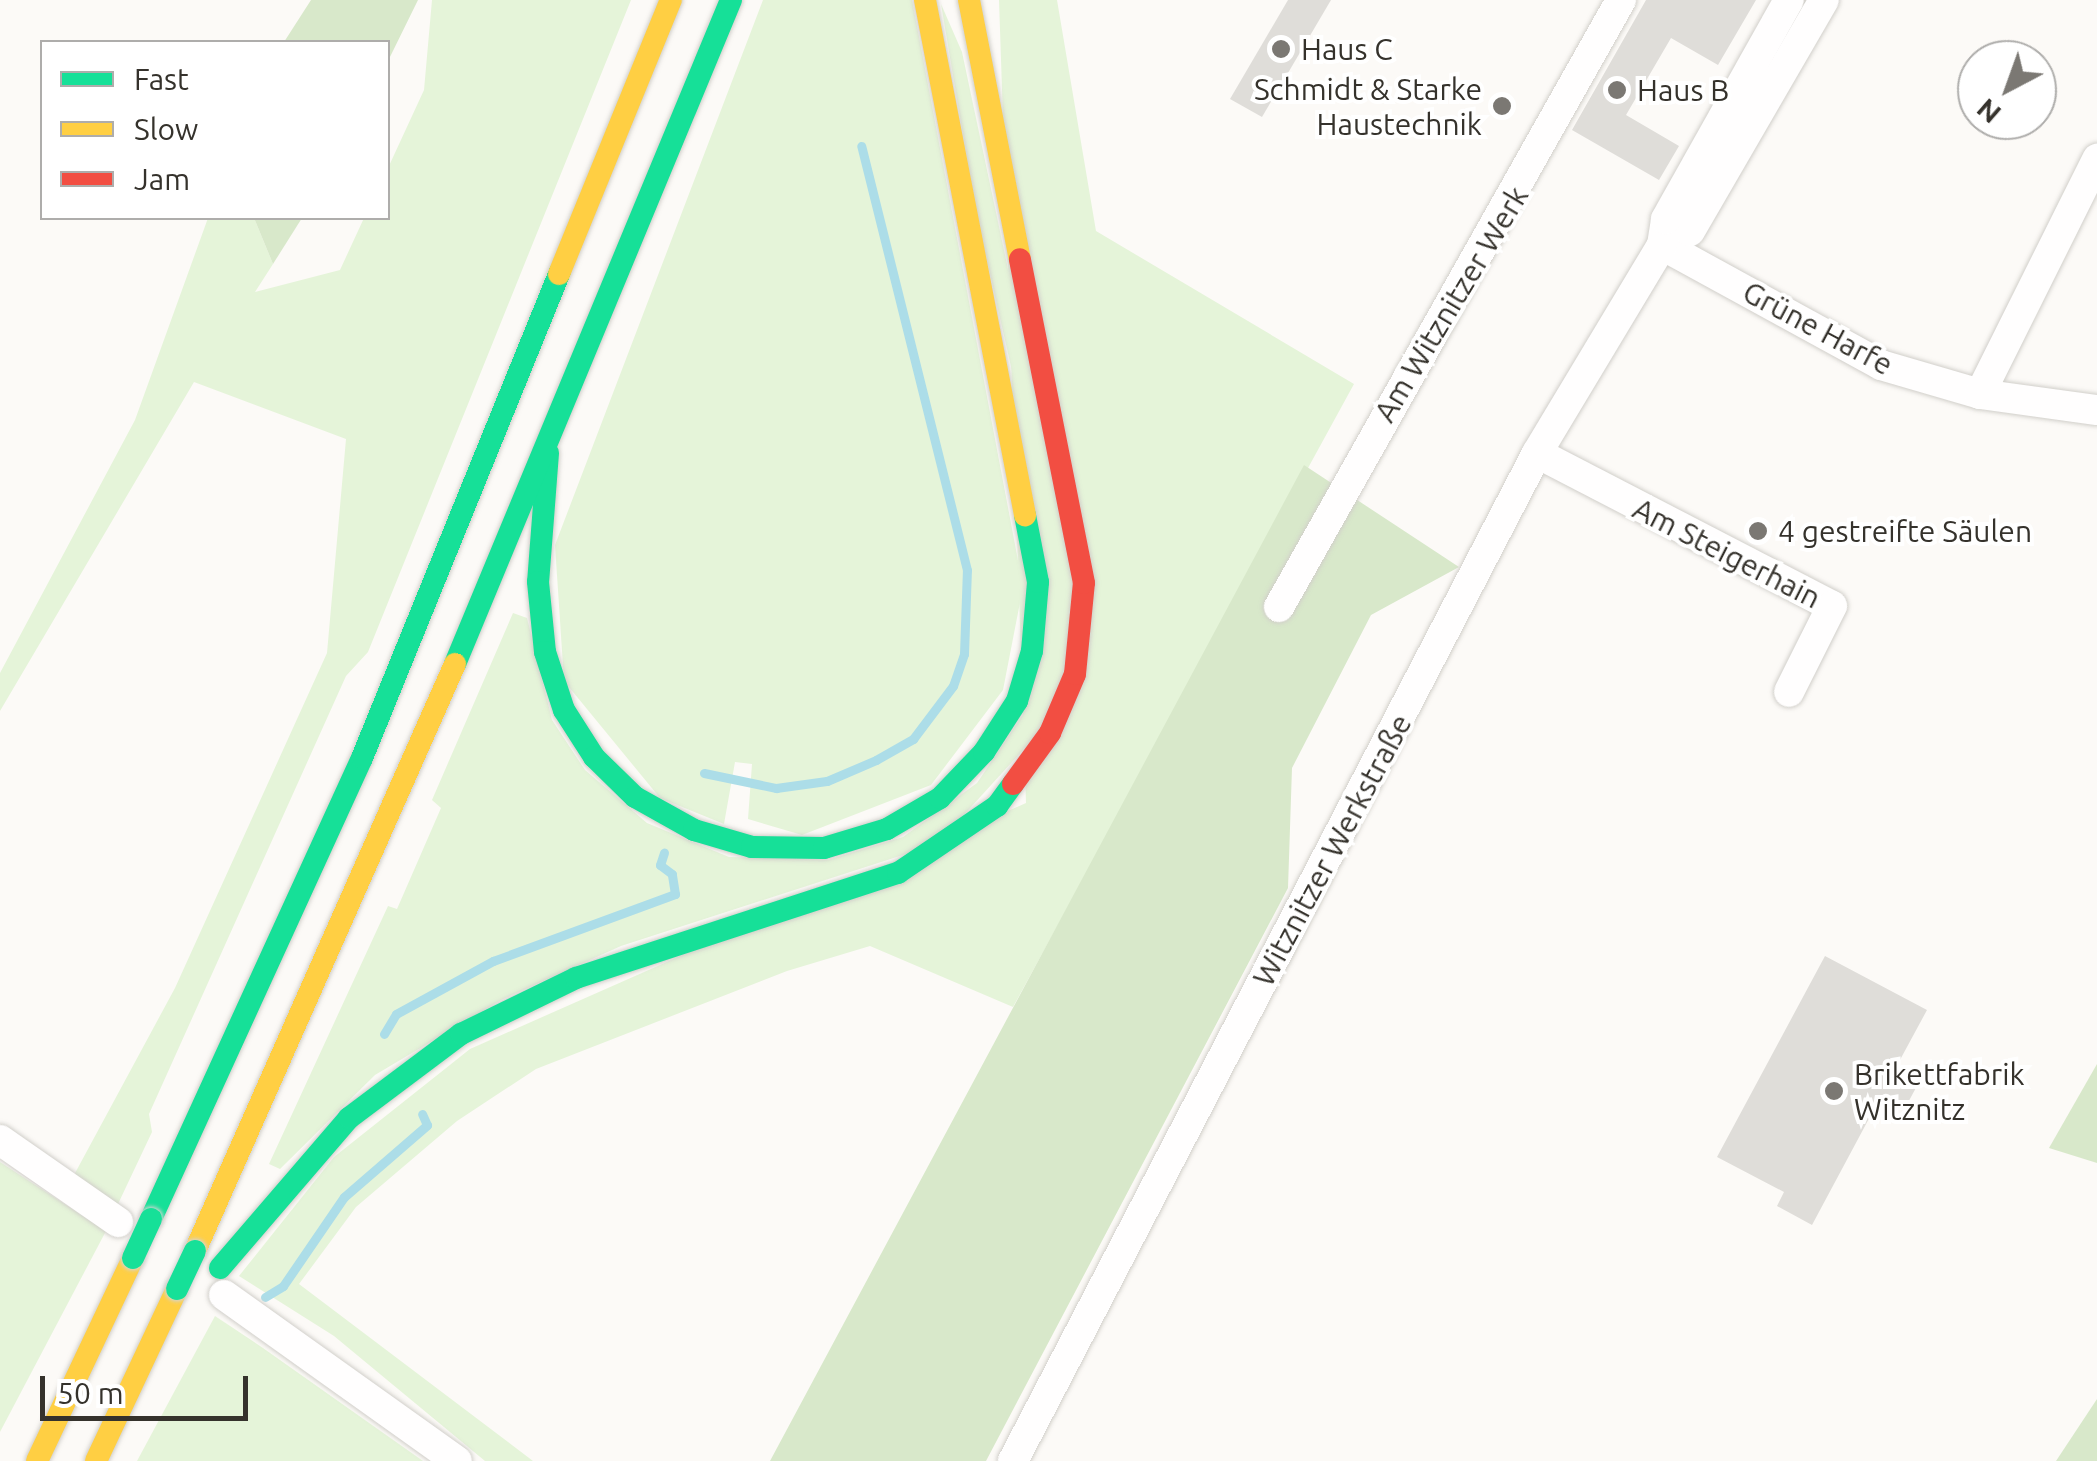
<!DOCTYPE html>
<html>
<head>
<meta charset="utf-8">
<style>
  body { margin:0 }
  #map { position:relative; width:2097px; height:1461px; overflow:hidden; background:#fcfaf7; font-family:Ubuntu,sans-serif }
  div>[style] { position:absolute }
  .green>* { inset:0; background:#e5f4d9 }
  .forest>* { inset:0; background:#d8e8ca }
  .stream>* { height:9px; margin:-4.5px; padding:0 4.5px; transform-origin:4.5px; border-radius:4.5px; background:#acdde8 }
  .building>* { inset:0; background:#dfddd9 }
  .roads { filter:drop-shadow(0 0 2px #d1cfca) drop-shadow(0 0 2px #d1cfca) }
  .street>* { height:30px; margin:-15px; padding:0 15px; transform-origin:15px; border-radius:15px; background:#fffefe }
  .fast>* { height:22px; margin:-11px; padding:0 11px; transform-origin:11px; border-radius:11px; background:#16e098 }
  .slow>* { height:22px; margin:-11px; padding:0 11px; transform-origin:11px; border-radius:11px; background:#ffcf43 }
  .jam>* { height:22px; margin:-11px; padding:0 11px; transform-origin:11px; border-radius:11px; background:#f24e42 }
  .bridges { filter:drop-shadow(0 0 2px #d6d4d2) drop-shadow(0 0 2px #d6d4d2) }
  .fast-bridge>* { height:22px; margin:-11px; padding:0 11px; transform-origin:11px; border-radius:11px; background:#16e098 }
  .dots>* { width:28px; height:28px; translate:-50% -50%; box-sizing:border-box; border:5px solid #fff; border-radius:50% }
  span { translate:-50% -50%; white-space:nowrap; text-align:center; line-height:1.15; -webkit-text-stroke:8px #fff; paint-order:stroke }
  .poi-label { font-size:30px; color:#35322c }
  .left { translate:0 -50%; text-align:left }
  .right { translate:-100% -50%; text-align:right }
  .street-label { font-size:30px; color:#35322c }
  .legend { position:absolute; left:40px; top:40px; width:350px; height:180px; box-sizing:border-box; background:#fff; border:2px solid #aeadab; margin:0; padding:12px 18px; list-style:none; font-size:30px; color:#35322c }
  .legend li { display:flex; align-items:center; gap:20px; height:50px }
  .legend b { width:50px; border:2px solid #aeadab }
  .north { position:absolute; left:1957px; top:40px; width:100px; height:100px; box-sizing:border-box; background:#fff; border:2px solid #aeadab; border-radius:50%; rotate:221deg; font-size:28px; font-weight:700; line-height:40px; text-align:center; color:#35322c }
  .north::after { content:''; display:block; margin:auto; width:35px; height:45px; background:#7b7873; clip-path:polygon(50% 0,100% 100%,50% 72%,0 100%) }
  .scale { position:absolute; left:40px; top:1376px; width:208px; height:45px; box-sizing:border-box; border:5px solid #35322c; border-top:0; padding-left:12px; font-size:30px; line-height:35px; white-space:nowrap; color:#35322c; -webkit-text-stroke:8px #fff; paint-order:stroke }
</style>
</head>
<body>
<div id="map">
  <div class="green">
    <i style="clip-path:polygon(432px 0,631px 0,368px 652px,346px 676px,149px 1114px,152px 1132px,118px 1204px,74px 1175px,175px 988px,327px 653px,346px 439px,194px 382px,0 711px,0 673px,135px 420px,208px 218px,254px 218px,273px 264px,255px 292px,340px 270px,364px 218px,388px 218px,388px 168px,424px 90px)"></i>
    <i style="clip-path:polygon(763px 0,912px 0,1023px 587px,1003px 690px,931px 785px,802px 835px,748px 819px,752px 764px,735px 762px,724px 824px,660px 798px,564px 681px,555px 545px)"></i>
    <i style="clip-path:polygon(999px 0,1057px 0,1096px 231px,1354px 384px,1013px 1007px,870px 946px,787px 971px,536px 1069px,457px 1121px,356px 1207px,299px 1284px,533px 1461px,485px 1461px,334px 1336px,239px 1276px,334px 1157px,470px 1049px,1026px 803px)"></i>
    <i style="clip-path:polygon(941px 4px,962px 52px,1061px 519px,1062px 657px,1023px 750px,961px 818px,909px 853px,621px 946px,501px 1000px,375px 1075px,280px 1169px,269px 1164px,388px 906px,397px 909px,441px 808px,432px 800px,513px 613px,527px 618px,552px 720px,585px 770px,647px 823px,729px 857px,828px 860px,903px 837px,977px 783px,1024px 713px,1050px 631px,1046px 521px,976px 212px)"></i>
    <i style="clip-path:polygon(0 1162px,106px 1231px,0 1432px)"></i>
    <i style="clip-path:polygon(215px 1316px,263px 1348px,423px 1461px,137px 1461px)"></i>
  </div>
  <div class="forest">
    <i style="clip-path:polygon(311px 0,418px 0,388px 61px,388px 42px,284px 42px)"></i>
    <i style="clip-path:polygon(254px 218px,302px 218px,273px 264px)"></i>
    <i style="clip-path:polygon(1304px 465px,1459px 567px,1371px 615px,1292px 768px,1288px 888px,986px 1461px,770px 1461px)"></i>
    <i style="clip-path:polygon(2097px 1064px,2097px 1163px,2049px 1148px)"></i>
    <i style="clip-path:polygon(2097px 1399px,2097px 1461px,2056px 1461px)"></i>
  </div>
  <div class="stream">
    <i style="left:704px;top:773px;width:74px;rotate:11.8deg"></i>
    <i style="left:776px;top:788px;width:51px;rotate:-7.8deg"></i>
    <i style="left:827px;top:781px;width:53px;rotate:-23.2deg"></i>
    <i style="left:876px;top:760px;width:43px;rotate:-29.6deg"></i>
    <i style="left:913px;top:739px;width:66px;rotate:-53deg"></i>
    <i style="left:953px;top:686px;width:34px;rotate:-71deg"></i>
    <i style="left:964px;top:654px;width:84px;rotate:-88deg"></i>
    <i style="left:967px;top:570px;width:437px;rotate:-104deg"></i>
    <i style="left:384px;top:1034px;width:23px;rotate:-59deg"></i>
    <i style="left:396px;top:1014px;width:111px;rotate:-28.7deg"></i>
    <i style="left:493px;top:961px;width:194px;rotate:-20.2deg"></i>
    <i style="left:675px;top:894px;width:20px;rotate:-99deg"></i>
    <i style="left:672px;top:874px;width:15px;rotate:-143deg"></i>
    <i style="left:660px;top:865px;width:13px;rotate:-72deg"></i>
    <i style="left:265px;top:1297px;width:21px;rotate:-31deg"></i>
    <i style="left:283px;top:1286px;width:108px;rotate:-55.6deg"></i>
    <i style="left:344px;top:1197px;width:110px;rotate:-40.9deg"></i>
    <i style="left:427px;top:1125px;width:12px;rotate:-114deg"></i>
  </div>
  <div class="building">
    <i style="clip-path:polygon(1288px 0,1331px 0,1262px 117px,1230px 99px)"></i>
    <i style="clip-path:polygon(1646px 0,1756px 0,1718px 65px,1671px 38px,1626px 115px,1679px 146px,1659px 180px,1572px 130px)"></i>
    <i style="clip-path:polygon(1825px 956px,1927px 1010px,1894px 1071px,1918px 1084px,1904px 1110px,1880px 1098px,1812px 1225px,1777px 1206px,1784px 1192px,1717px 1157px)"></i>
  </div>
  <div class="roads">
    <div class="street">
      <i style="left:1662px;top:245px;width:250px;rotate:28.7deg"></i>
      <i style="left:1881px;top:365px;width:103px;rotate:16.3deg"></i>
      <i style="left:1980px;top:394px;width:263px;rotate:-63.5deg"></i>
      <i style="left:1662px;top:245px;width:31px;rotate:-27deg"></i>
      <i style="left:1690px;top:231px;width:267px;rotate:-59.9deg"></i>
      <i style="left:1980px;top:394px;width:118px;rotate:7.8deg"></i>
      <i style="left:1537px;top:453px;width:332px;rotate:27.4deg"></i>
      <i style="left:1832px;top:606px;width:96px;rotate:116.6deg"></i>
      <i style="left:1279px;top:607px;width:697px;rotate:-60.6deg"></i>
      <i style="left:0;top:1140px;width:144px;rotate:34.8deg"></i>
      <i style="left:224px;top:1295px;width:286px;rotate:35.5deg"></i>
      <i style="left:1013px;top:1461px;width:1136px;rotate:-62.53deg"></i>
      <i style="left:1537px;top:453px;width:243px;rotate:-59deg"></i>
      <i style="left:1662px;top:245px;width:26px;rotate:-81deg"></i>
      <i style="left:1666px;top:219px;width:251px;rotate:-60.7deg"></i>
    </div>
    <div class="fast">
      <i style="left:548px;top:453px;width:129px;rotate:94.4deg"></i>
      <i style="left:538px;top:582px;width:70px;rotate:84.3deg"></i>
      <i style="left:545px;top:652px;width:61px;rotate:71.9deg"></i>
      <i style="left:564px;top:710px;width:56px;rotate:57.4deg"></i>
      <i style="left:594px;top:757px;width:57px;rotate:44.3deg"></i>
      <i style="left:635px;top:797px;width:68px;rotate:29.2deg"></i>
      <i style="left:694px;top:830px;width:60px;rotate:16.3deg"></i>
      <i style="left:752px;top:847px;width:72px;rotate:0.8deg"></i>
      <i style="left:824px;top:848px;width:66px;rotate:-16.8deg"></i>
      <i style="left:887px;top:829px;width:61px;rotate:-30.3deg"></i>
      <i style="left:940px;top:798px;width:64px;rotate:-46.3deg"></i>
      <i style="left:984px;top:752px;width:61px;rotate:-57.1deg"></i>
      <i style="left:1017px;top:701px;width:52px;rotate:-73.3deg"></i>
      <i style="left:1032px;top:651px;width:69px;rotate:-85deg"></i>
      <i style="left:1038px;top:582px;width:68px;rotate:-101deg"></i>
      <i style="left:455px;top:664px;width:719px;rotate:-67.43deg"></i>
      <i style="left:151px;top:1219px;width:507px;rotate:-65.41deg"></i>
      <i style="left:362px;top:758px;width:523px;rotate:-67.85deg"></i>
      <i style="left:220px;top:1268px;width:198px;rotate:-49.3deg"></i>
      <i style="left:349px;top:1118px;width:140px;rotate:-36.9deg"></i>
      <i style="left:461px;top:1034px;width:128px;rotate:-26deg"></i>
      <i style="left:576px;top:978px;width:339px;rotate:-18.1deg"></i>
      <i style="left:898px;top:873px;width:120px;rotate:-34.1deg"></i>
      <i style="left:997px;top:806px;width:27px;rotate:-54deg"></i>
    </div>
    <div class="slow">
      <i style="left:925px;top:0;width:525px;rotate:79.01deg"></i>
      <i style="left:969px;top:0;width:264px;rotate:78.9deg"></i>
      <i style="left:559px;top:274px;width:296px;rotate:-67.8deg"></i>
      <i style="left:195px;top:1251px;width:642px;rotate:-66.11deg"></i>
      <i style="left:37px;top:1461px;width:225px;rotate:-64.7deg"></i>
      <i style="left:96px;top:1461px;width:190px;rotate:-64.8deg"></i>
    </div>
    <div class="jam">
      <i style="left:1013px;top:784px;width:63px;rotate:-54deg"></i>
      <i style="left:1050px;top:733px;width:64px;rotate:-67deg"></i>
      <i style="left:1075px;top:674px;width:91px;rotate:-84.4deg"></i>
      <i style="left:1084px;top:583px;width:330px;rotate:-101.2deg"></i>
    </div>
  </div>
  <div class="bridges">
    <div class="fast-bridge">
      <i style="left:133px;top:1258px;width:43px;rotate:-65.2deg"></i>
      <i style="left:177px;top:1289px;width:42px;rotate:-64.7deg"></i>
    </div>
  </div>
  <div class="dots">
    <i style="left:1281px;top:49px;background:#7b7873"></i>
    <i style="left:1617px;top:90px;background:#7b7873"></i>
    <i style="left:1502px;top:106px;background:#7b7873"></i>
    <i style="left:1758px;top:531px;background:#7b7873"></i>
    <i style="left:1834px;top:1091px;background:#7b7873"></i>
  </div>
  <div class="poi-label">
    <span class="left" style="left:1301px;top:49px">Haus C</span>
    <span class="right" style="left:1482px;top:106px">Schmidt &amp; Starke<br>Haustechnik</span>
    <span class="left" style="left:1637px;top:90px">Haus B</span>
    <span class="left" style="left:1778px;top:531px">4 gestreifte Säulen</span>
    <span class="left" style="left:1854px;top:1091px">Brikettfabrik<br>Witznitz</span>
  </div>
  <div class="street-label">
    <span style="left:1451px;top:304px;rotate:-59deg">Am Witznitzer Werk</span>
    <span style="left:1818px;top:328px;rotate:28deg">Grüne Harfe</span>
    <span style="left:1727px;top:553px;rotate:27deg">Am Steigerhain</span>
    <span style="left:1332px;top:850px;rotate:-62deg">Witznitzer Werkstraße</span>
  </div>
  <ul class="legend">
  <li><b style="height:12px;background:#16e098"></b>Fast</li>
  <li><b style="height:12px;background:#ffcf43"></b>Slow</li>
  <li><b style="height:12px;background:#f24e42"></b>Jam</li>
  </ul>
  <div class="north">N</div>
  <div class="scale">50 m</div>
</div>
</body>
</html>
